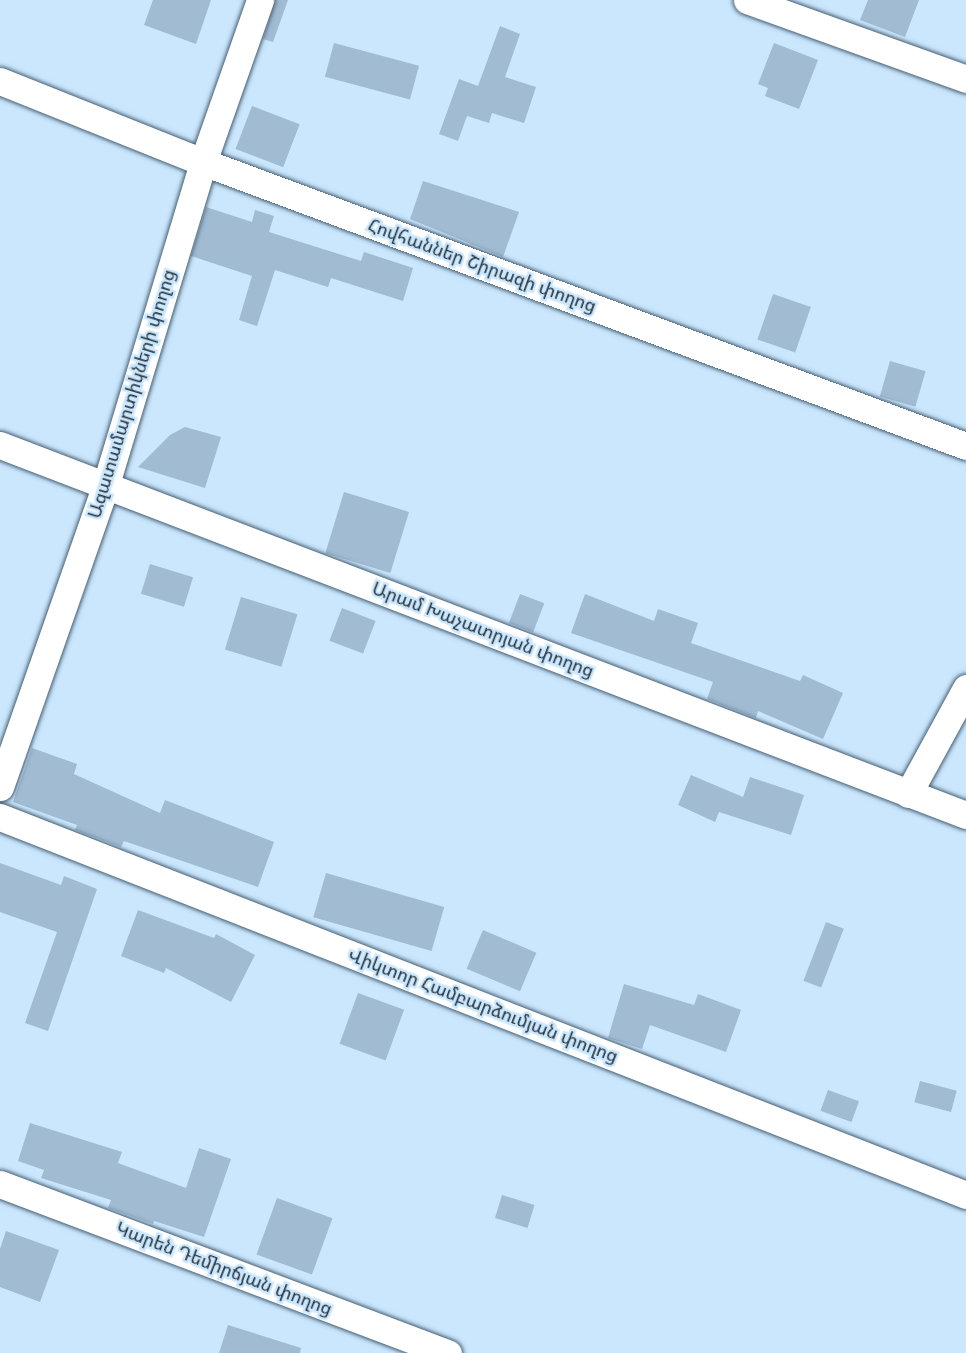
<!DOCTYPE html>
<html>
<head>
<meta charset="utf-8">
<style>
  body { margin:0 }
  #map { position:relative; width:966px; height:1353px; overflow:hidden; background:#cae7fe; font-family:"Space Grotesk","Noto Sans Armenian",sans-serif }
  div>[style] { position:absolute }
  .building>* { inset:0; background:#a0bbd2; transform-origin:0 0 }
  .roads { filter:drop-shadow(0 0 2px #455e72) drop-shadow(0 0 2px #455e72) }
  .minor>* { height:27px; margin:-13.5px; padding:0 13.5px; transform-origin:13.5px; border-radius:13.5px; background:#fff }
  span { translate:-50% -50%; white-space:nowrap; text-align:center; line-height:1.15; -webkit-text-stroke:5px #cae7fe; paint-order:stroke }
  .street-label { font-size:18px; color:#253139 }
</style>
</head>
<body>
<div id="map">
  <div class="building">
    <i style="clip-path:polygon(153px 0,211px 0,196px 44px,144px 25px)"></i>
    <i style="clip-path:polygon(275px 0,288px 0,273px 42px,263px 39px)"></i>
    <i style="clip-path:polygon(868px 0,919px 0,905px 37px,860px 20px)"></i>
    <i style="clip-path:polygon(500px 26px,520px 34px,505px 77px,536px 87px,524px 123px,492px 113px,489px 123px,467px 116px,458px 141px,439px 134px,459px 79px,478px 86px)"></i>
    <i style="left:334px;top:43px;width:88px;height:35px;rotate:15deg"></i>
    <i style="clip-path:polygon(774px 43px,818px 60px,799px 109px,765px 96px,768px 88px,758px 84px)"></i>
    <i style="left:252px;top:106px;width:51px;height:46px;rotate:21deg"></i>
    <i style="clip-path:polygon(423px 181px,519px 212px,503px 257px,410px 219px)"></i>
    <i style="clip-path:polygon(206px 207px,252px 222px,255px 210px,274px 216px,269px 232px,361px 261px,364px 252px,413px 268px,403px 301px,331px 278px,328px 287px,275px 270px,257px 326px,239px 320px,252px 276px,191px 256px)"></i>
    <i style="left:773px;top:294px;width:40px;height:48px;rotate:19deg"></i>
    <i style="left:890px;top:361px;width:37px;height:37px;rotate:16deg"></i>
    <i style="clip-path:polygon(185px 427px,221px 437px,205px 488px,138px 467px,170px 435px)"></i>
    <i style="left:344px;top:492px;width:68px;height:64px;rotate:17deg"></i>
    <i style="left:150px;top:564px;width:45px;height:31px;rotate:17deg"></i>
    <i style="left:520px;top:594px;width:26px;height:31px;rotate:21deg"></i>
    <i style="clip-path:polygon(585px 594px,654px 621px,658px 609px,698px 623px,691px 643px,800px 681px,803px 675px,843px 693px,823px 739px,758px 711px,756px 718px,707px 699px,713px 682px,571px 633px)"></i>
    <i style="left:241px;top:597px;width:59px;height:55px;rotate:17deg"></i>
    <i style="left:342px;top:608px;width:36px;height:35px;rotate:21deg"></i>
    <i style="clip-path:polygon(32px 748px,77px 764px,74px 774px,160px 813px,165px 800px,274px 842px,258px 887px,124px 841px,121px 847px,75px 830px,77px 825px,13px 802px)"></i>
    <i style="clip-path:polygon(691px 775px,743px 797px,750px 777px,804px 795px,791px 835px,719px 812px,715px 822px,678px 805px)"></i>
    <i style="clip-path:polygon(0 863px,61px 885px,64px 876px,97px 889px,48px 1031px,25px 1023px,57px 932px,0 912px)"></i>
    <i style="left:326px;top:873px;width:123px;height:46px;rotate:16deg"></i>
    <i style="clip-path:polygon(138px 910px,214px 938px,216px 934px,255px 955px,231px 1002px,166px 968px,164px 973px,121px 956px)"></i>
    <i style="left:826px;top:922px;width:19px;height:63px;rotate:21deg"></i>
    <i style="left:483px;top:930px;width:58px;height:42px;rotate:23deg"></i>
    <i style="clip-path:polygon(624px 984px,694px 1005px,698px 994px,741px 1010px,726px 1052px,650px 1025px,642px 1049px,608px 1038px)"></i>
    <i style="left:358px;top:993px;width:49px;height:54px;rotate:20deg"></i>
    <i style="left:920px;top:1081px;width:38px;height:22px;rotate:15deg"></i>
    <i style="left:828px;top:1090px;width:33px;height:22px;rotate:20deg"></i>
    <i style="clip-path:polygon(30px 1123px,122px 1152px,118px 1163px,186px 1188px,199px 1148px,231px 1159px,204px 1237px,154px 1221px,153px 1224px,108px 1208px,111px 1200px,41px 1178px,44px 1170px,18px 1161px)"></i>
    <i style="left:502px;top:1195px;width:34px;height:24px;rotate:17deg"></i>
    <i style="left:277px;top:1198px;width:59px;height:60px;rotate:20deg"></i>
    <i style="clip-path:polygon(6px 1231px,59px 1250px,40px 1302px,0 1287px,0 1249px)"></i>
    <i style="clip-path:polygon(228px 1325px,301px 1348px,300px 1353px,219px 1353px)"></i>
  </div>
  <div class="roads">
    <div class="minor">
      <i style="left:747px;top:0;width:233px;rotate:19.8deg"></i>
      <i style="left:0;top:81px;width:219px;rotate:21.8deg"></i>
      <i style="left:203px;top:162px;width:814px;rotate:20.42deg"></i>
      <i style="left:0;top:445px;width:1034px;rotate:20.96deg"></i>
      <i style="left:0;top:787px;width:321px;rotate:-70.7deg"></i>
      <i style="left:106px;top:484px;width:336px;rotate:-73.2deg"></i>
      <i style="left:203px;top:162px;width:172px;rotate:-70.6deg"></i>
      <i style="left:908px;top:794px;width:121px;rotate:-61.3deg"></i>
      <i style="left:0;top:817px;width:1037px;rotate:21.37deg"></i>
      <i style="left:0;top:1184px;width:479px;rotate:20.7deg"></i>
    </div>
  </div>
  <div class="street-label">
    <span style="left:482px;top:266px;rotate:20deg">Հովհաններ Շիրազի փողոց</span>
    <span style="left:132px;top:394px;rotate:-73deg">Ազատամարտիկների փողոց</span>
    <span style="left:483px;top:630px;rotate:21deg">Արամ Խաչատրյան փողոց</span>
    <span style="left:483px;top:1006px;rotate:21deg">Վիկտոր Համբարձումյան փողոց</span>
    <span style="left:224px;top:1269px;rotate:21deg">Կարեն Դեմիրճյան փողոց</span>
  </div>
</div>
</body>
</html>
